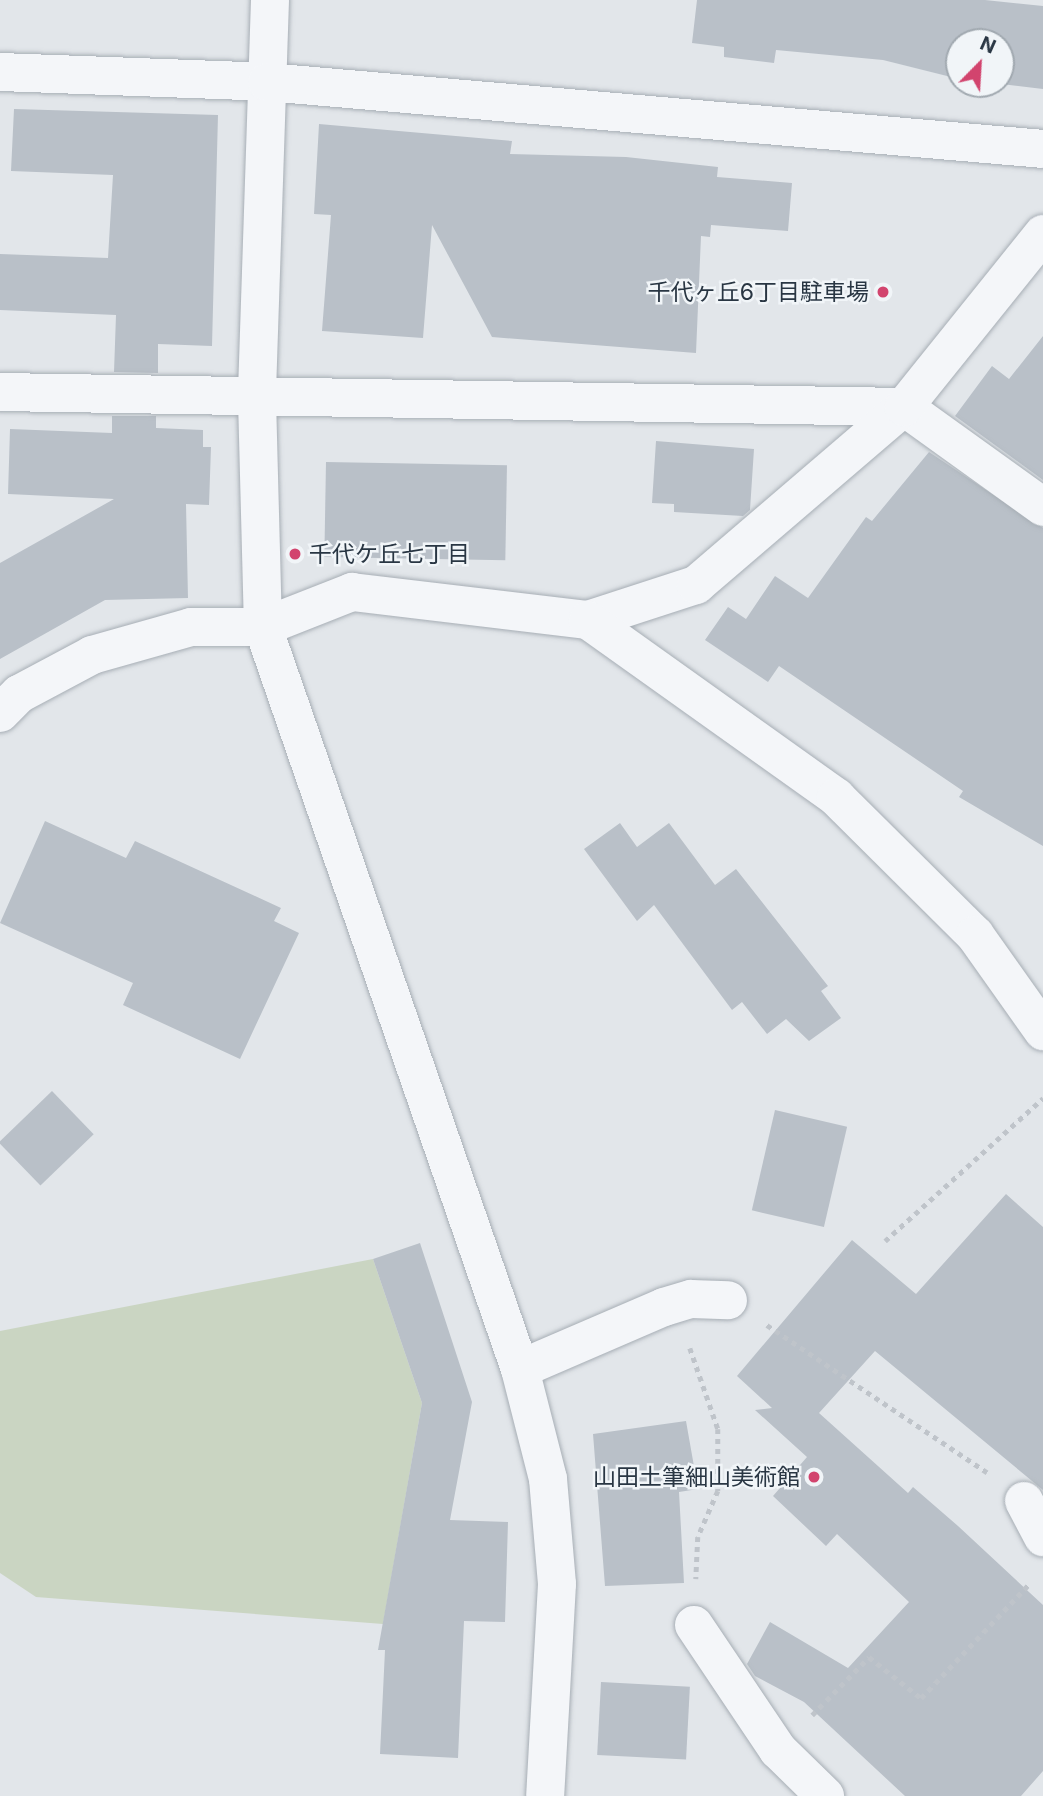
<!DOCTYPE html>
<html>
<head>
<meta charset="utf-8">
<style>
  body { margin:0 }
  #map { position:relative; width:1043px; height:1796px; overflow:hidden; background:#e2e6ea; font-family:Inter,"Noto Sans JP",sans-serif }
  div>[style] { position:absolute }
  .green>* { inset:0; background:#cad5c2 }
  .building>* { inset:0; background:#b9c0c8; transform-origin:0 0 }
  .path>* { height:4.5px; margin-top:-2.25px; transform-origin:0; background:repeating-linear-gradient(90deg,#bfc4ca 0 5px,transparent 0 10px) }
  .roads { filter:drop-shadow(0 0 2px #a7aeb5) drop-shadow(0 0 2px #a7aeb5) }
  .minor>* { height:38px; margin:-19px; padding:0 19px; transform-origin:19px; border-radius:19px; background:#f4f6f9 }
  .dots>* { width:19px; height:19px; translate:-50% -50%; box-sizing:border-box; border:4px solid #f1f5f8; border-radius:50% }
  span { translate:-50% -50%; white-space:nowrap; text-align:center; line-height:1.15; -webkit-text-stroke:5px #f1f5f8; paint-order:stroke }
  .poi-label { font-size:23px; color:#293643 }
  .right { translate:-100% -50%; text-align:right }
  .left { translate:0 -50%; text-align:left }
  .north { position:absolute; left:945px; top:28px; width:70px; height:70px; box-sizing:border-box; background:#f1f5f8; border:2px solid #a1a9b0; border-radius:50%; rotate:24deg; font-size:19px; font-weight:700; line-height:28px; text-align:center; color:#293643 }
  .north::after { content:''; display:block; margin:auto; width:24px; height:32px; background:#d2446e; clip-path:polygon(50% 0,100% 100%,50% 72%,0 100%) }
</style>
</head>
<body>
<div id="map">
  <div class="green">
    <i style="clip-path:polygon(373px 1259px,422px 1403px,383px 1624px,36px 1597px,0 1573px,0 1331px)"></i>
  </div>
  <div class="building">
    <i style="clip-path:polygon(697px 0,985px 0,1043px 6px,1043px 89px,1001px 84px,1001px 42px,959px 42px,959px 79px,883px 60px,776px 50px,774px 63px,724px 57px,724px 47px,692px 43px)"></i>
    <i style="clip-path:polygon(14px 109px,218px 115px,212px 346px,158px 344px,158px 373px,114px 372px,116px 315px,0 310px,0 254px,108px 258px,113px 175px,11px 171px)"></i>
    <i style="clip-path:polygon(319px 124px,512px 141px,510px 154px,626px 157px,718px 167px,717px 177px,792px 183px,788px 231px,711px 225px,710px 237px,701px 236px,696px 353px,492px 337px,432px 225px,423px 338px,322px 331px,331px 215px,314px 214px)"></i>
    <i style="clip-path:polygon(1043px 336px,1043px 480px,955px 416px,992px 366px,1009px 379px)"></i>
    <i style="clip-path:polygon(112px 416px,156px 416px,156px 428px,203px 430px,203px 447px,211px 447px,209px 505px,186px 504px,188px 598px,105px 600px,0 659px,0 563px,114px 499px,8px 494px,10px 429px,112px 433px)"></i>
    <i style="clip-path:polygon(656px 441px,754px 449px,750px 510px,743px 516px,674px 512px,674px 504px,652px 503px)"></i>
    <i style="clip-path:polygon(929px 452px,1043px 528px,1043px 846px,959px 797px,963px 791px,779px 666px,768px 682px,705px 640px,728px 607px,746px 619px,775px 576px,808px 598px,866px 517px,872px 521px)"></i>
    <i style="left:326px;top:462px;width:181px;height:95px;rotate:1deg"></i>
    <i style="clip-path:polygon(45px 821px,126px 858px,135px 841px,281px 908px,274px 921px,299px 933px,240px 1059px,123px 1005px,133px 983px,0 923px)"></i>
    <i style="clip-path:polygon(620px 823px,637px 847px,669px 823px,715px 885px,736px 869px,828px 986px,821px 991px,841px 1018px,809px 1041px,786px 1019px,767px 1034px,742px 1002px,732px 1010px,654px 905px,637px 921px,584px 849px)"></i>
    <i style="left:52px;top:1091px;width:60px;height:74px;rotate:46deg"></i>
    <i style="left:775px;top:1110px;width:74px;height:103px;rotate:13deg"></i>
    <i style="clip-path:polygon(1006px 1194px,1043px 1227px,1043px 1490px,875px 1351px,819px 1413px,908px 1493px,913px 1487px,958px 1526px,1043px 1605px,1043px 1771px,1021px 1796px,905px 1796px,804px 1702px,755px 1676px,747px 1664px,770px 1622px,848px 1668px,909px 1602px,837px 1534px,826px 1546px,773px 1496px,807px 1457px,755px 1410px,772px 1408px,737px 1376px,852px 1240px,916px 1294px)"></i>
    <i style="clip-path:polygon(420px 1243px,472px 1402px,450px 1520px,508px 1522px,505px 1622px,464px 1621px,458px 1758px,380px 1754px,385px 1650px,378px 1650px,422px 1403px,373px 1259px)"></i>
    <i style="clip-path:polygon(686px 1421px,698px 1489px,679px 1492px,684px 1583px,605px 1586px,593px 1434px)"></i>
    <i style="left:601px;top:1682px;width:89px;height:73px;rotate:3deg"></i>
  </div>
  <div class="path">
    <i style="left:885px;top:1241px;width:213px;rotate:-42.1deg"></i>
    <i style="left:767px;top:1325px;width:265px;rotate:33.8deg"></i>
    <i style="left:690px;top:1348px;width:86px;rotate:70.9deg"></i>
    <i style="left:718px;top:1429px;width:62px;rotate:90deg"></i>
    <i style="left:718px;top:1491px;width:50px;rotate:113.5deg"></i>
    <i style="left:698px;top:1537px;width:42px;rotate:92.7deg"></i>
    <i style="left:812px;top:1715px;width:81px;rotate:-45.5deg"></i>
    <i style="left:869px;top:1657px;width:66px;rotate:38.3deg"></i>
    <i style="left:921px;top:1698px;width:158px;rotate:-46.5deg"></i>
  </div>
  <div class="roads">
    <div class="minor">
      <i style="left:270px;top:0;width:399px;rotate:91.9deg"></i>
      <i style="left:257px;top:399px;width:228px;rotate:88.5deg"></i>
      <i style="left:263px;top:627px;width:785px;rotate:70.9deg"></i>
      <i style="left:520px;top:1369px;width:114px;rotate:75.7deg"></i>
      <i style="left:548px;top:1479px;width:105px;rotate:85.1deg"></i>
      <i style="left:557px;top:1584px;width:212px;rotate:93.2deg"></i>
      <i style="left:0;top:72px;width:267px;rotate:2.1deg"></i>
      <i style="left:267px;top:82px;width:779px;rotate:4.93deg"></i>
      <i style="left:0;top:392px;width:904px;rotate:0.95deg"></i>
      <i style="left:904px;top:407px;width:171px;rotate:35.7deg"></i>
      <i style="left:588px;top:620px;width:114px;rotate:-18deg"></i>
      <i style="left:696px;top:585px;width:274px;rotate:-40.6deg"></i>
      <i style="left:904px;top:407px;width:222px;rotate:-51.2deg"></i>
      <i style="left:0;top:713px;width:27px;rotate:-45deg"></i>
      <i style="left:19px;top:694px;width:83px;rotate:-28.1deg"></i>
      <i style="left:92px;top:655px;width:103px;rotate:-15.8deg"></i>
      <i style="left:191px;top:627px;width:72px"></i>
      <i style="left:263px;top:627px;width:96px;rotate:-21.5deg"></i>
      <i style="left:352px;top:592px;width:238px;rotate:6.8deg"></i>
      <i style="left:588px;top:620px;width:305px;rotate:35.5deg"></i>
      <i style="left:836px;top:797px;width:196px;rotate:44.8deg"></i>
      <i style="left:975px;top:935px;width:118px;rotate:54.7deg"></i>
      <i style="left:520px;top:1369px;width:157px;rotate:-23.3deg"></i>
      <i style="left:664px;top:1307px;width:28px;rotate:-17deg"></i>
      <i style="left:691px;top:1299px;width:37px;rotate:2deg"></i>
      <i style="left:1024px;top:1501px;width:41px;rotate:62.2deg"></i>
      <i style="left:694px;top:1625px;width:151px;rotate:56.1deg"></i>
      <i style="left:778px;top:1750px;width:66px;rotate:44.4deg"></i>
    </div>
  </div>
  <div class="dots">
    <i style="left:883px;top:292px;background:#d2446e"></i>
    <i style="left:295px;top:554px;background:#d2446e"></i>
    <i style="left:814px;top:1477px;background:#d2446e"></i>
  </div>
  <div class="poi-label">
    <span class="right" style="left:869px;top:292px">千代ヶ丘6丁目駐車場</span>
    <span class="left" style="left:309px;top:554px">千代ケ丘七丁目</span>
    <span class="right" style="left:800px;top:1477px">山田土筆細山美術館</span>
  </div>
  <div class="north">N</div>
</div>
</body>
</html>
